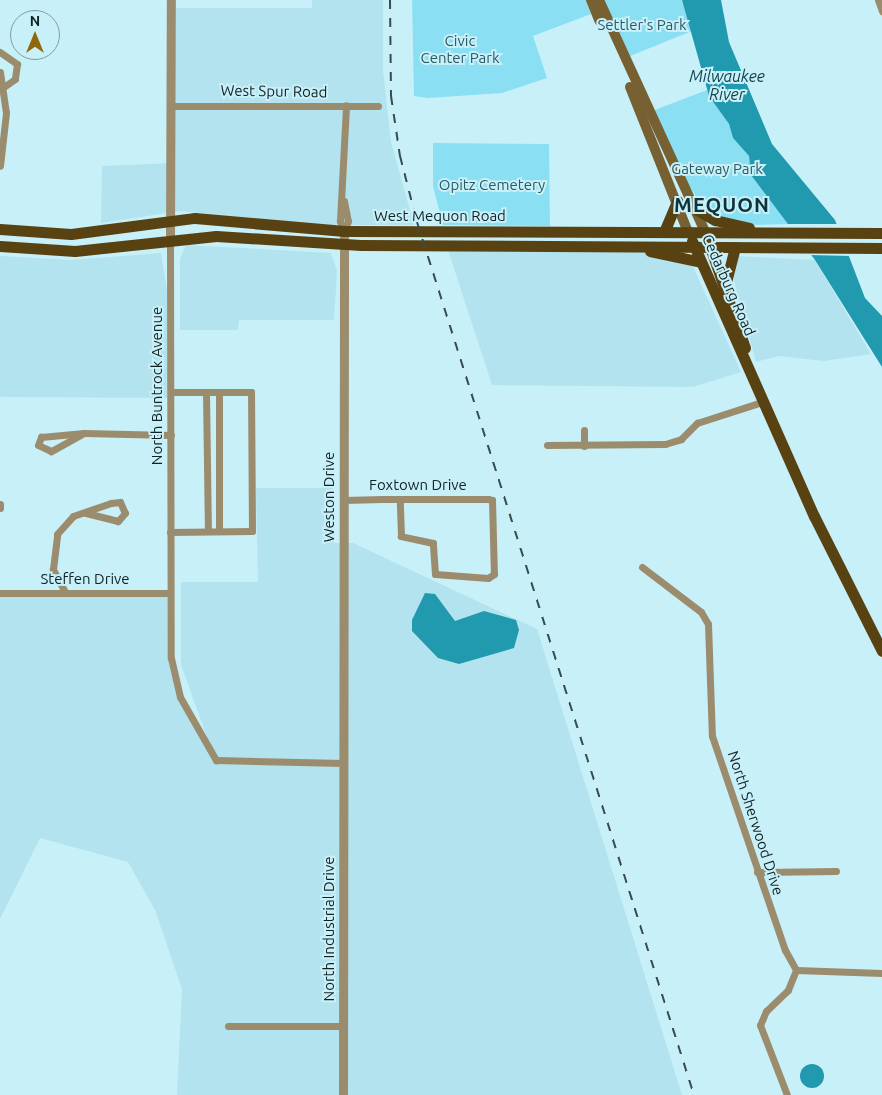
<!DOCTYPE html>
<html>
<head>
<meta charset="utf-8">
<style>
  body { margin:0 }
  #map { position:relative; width:882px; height:1095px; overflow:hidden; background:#c8f0f9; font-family:Ubuntu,sans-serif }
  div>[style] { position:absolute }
  .built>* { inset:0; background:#b2e3ee }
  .green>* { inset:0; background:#8bdff2 }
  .water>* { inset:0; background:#219ab0 }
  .round { border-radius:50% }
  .pier>* { inset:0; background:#c8f0f9 }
  .minor>* { height:7px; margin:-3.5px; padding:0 3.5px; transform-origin:3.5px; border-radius:3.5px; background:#9c8c6e }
  .tertiary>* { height:9px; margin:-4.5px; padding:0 4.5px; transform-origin:4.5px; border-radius:4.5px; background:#9c8c6e }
  .secondary>* { height:10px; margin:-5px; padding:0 5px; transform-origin:5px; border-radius:5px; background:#776032 }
  .primary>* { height:11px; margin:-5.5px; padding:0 5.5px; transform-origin:5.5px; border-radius:5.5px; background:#594212 }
  .rail>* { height:2px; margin-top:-1px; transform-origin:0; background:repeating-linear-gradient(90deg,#384c50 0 9px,transparent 0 18px) }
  span { translate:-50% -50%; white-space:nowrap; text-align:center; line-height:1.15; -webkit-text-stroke:4px #c8f0f9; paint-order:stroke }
  .park-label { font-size:15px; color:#2b5a64 }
  .street-label { font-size:15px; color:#122124 }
  .water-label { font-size:16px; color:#11434c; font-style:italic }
  .district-label { font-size:20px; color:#0e333b; font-weight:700; letter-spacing:1px }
  .north { position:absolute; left:10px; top:10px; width:50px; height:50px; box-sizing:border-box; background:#c8f0f9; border:1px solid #7f9da4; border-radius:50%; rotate:0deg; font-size:14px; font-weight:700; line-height:20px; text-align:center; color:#122124 }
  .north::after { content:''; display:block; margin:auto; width:18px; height:22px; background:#8e680c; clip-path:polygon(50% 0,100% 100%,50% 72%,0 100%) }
</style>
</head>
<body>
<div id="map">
  <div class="built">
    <i style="clip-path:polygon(312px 0,383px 0,383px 70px,391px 142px,414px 225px,328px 225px,180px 211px,101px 223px,102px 166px,173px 163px,176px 8px,312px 8px)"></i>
    <i style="clip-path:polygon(186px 245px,331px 253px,337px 271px,334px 320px,239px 320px,238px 330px,180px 330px,180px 259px)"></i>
    <i style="clip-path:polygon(448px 250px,635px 250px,690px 260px,741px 372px,693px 387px,492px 385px)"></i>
    <i style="clip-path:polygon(161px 253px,171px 315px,171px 398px,0 397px,0 256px,71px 260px)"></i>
    <i style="clip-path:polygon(735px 256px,815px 260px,871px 354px,824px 361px,778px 356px,756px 362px,732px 274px)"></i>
    <i style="clip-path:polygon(256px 488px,333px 488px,334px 543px,353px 543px,537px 629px,682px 1095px,177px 1095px,182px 989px,155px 910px,128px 862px,40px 838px,0 919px,0 593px,170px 593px,175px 682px,215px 759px,181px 665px,181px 582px,258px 582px)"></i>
  </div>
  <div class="green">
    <i style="clip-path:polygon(412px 0,586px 0,591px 14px,533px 36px,547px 78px,502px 93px,428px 98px,414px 96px)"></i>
    <i style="clip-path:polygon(604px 0,682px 0,692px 31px,630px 56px)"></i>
    <i style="clip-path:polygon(707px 90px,729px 124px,733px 138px,749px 156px,752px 175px,789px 224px,751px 225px,707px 212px,689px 186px,652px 111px)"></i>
    <i style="clip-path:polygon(433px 143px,549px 144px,550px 226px,443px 225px,433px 186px)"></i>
  </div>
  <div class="water">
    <i style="clip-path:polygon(682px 0,721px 0,729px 42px,772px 144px,835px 220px,865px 298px,882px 316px,882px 367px,815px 260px,751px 175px,749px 156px,733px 138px,729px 124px,709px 96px)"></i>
    <i style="clip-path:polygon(425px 593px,435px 594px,455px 621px,484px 611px,516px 620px,519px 630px,514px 648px,459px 664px,438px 658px,412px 631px,412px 620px)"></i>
    <i class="round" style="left:800px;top:1064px;width:24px;height:24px"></i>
  </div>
  <div class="pier">
    <i style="clip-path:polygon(786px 224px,840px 224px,851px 256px,809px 255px)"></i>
  </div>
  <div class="minor">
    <i style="left:878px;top:0;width:12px;rotate:70deg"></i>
    <i style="left:0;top:52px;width:21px;rotate:35deg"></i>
    <i style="left:17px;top:64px;width:15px;rotate:98deg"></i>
    <i style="left:15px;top:79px;width:12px;rotate:145deg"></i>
    <i style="left:0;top:72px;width:41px;rotate:81.7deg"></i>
    <i style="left:6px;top:113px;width:53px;rotate:96.5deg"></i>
    <i style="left:170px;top:106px;width:208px"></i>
    <i style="left:344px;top:201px;width:20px;rotate:79deg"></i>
    <i style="left:348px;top:221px;width:11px;rotate:112deg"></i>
    <i style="left:344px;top:231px;width:11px;rotate:-112deg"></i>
    <i style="left:340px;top:221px;width:116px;rotate:-87deg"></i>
    <i style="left:170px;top:242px;width:416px;rotate:89.9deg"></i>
    <i style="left:171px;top:658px;width:40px;rotate:77deg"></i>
    <i style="left:180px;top:697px;width:73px;rotate:60.3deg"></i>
    <i style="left:216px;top:760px;width:127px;rotate:1.4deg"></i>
    <i style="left:206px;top:392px;width:139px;rotate:89.2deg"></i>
    <i style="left:219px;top:392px;width:139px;rotate:90deg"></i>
    <i style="left:584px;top:430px;width:16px;rotate:90deg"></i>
    <i style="left:84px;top:433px;width:38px;rotate:151deg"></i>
    <i style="left:51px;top:451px;width:14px;rotate:-155deg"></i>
    <i style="left:38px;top:445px;width:9px;rotate:-69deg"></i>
    <i style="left:41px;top:437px;width:43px;rotate:-5.3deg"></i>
    <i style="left:84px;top:433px;width:87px;rotate:1.3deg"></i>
    <i style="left:547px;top:445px;width:118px;rotate:-0.5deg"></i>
    <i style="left:665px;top:444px;width:17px;rotate:-17deg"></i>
    <i style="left:681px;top:439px;width:23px;rotate:-45deg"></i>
    <i style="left:697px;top:423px;width:71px;rotate:-17.9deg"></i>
    <i style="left:343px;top:500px;width:40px;rotate:-1.4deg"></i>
    <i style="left:383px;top:499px;width:105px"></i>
    <i style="left:488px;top:499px;width:4px;rotate:14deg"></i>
    <i style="left:492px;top:500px;width:74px;rotate:88.5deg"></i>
    <i style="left:494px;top:574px;width:7px;rotate:146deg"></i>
    <i style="left:488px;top:578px;width:53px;rotate:-175.7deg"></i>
    <i style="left:435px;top:574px;width:31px;rotate:-94deg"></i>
    <i style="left:433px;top:543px;width:33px;rotate:-168deg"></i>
    <i style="left:401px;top:536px;width:37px;rotate:-92deg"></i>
    <i style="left:0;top:504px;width:4px;rotate:90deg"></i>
    <i style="left:170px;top:532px;width:82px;rotate:-0.7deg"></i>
    <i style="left:252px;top:531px;width:139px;rotate:-90.4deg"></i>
    <i style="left:251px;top:392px;width:80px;rotate:180deg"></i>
    <i style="left:642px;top:567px;width:74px;rotate:37.3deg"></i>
    <i style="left:701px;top:612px;width:14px;rotate:60deg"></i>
    <i style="left:708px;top:624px;width:112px;rotate:88deg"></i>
    <i style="left:712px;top:736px;width:226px;rotate:71.2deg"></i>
    <i style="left:785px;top:950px;width:23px;rotate:61deg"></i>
    <i style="left:796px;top:970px;width:22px;rotate:112deg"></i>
    <i style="left:788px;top:990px;width:30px;rotate:136deg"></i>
    <i style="left:766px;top:1011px;width:15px;rotate:113deg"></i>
    <i style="left:760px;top:1025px;width:75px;rotate:68.9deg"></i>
    <i style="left:65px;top:592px;width:26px;rotate:-118deg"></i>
    <i style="left:53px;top:569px;width:35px;rotate:-83deg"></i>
    <i style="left:57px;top:534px;width:24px;rotate:-48deg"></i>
    <i style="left:73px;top:516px;width:40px;rotate:-18.9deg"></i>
    <i style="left:111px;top:503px;width:9px;rotate:-6deg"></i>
    <i style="left:120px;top:502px;width:12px;rotate:66deg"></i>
    <i style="left:125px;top:513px;width:11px;rotate:131deg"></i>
    <i style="left:118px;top:521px;width:33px;rotate:-166deg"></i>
    <i style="left:0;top:593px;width:170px"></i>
    <i style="left:757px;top:872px;width:79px;rotate:-0.7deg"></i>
    <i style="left:796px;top:970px;width:86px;rotate:2deg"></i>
    <i style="left:228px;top:1026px;width:115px"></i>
  </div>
  <div class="tertiary">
    <i style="left:170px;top:242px;width:242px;rotate:-89.8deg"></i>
    <i style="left:343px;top:1095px;width:864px;rotate:-89.93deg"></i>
  </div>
  <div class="secondary">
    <i style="left:591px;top:0;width:22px;rotate:68deg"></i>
    <i style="left:599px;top:0;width:255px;rotate:65.4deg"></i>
    <i style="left:630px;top:87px;width:156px;rotate:68.2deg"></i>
  </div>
  <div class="primary">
    <i style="left:695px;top:209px;width:23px;rotate:29deg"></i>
    <i style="left:715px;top:220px;width:35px;rotate:13deg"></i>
    <i style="left:0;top:229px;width:71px;rotate:4deg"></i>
    <i style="left:71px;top:234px;width:125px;rotate:-7.4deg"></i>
    <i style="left:195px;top:218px;width:150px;rotate:5deg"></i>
    <i style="left:344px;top:231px;width:538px;rotate:0.21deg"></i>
    <i style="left:664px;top:232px;width:34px;rotate:-67deg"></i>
    <i style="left:692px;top:241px;width:301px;rotate:66.1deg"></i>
    <i style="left:814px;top:516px;width:151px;rotate:63.3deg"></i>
    <i style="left:708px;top:241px;width:113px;rotate:70.9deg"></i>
    <i style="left:0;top:246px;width:75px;rotate:3.8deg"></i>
    <i style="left:75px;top:251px;width:142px;rotate:-6.1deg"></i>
    <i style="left:216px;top:236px;width:145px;rotate:3.6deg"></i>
    <i style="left:361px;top:245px;width:521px;rotate:0.33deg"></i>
    <i style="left:650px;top:251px;width:52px;rotate:12.2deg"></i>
    <i style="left:725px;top:286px;width:40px;rotate:-75.6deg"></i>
  </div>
  <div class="rail">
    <i style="left:390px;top:0;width:96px;rotate:89.4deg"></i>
    <i style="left:391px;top:96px;width:61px;rotate:81.5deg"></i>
    <i style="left:400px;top:156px;width:68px;rotate:75.6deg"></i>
    <i style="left:417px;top:222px;width:916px;rotate:72.4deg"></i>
  </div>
  <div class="park-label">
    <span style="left:642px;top:25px">Settler's Park</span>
    <span style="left:460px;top:49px">Civic<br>Center Park</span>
    <span style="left:717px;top:169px">Gateway Park</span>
    <span style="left:492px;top:185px">Opitz Cemetery</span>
  </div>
  <div class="street-label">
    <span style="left:274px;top:91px;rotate:1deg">West Spur Road</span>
    <span style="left:440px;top:216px">West Mequon Road</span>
    <span style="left:729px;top:285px;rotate:66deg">Cedarburg Road</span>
    <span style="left:157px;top:386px;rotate:-90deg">North Buntrock Avenue</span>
    <span style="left:418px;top:485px">Foxtown Drive</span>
    <span style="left:329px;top:497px;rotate:-90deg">Weston Drive</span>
    <span style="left:85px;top:579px">Steffen Drive</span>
    <span style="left:756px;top:823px;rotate:72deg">North Sherwood Drive</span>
    <span style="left:329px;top:929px;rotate:-90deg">North Industrial Drive</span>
  </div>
  <div class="water-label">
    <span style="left:727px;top:85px">Milwaukee<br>River</span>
  </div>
  <div class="district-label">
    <span style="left:722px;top:204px">MEQUON</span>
  </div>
  <div class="north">N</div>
</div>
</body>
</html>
